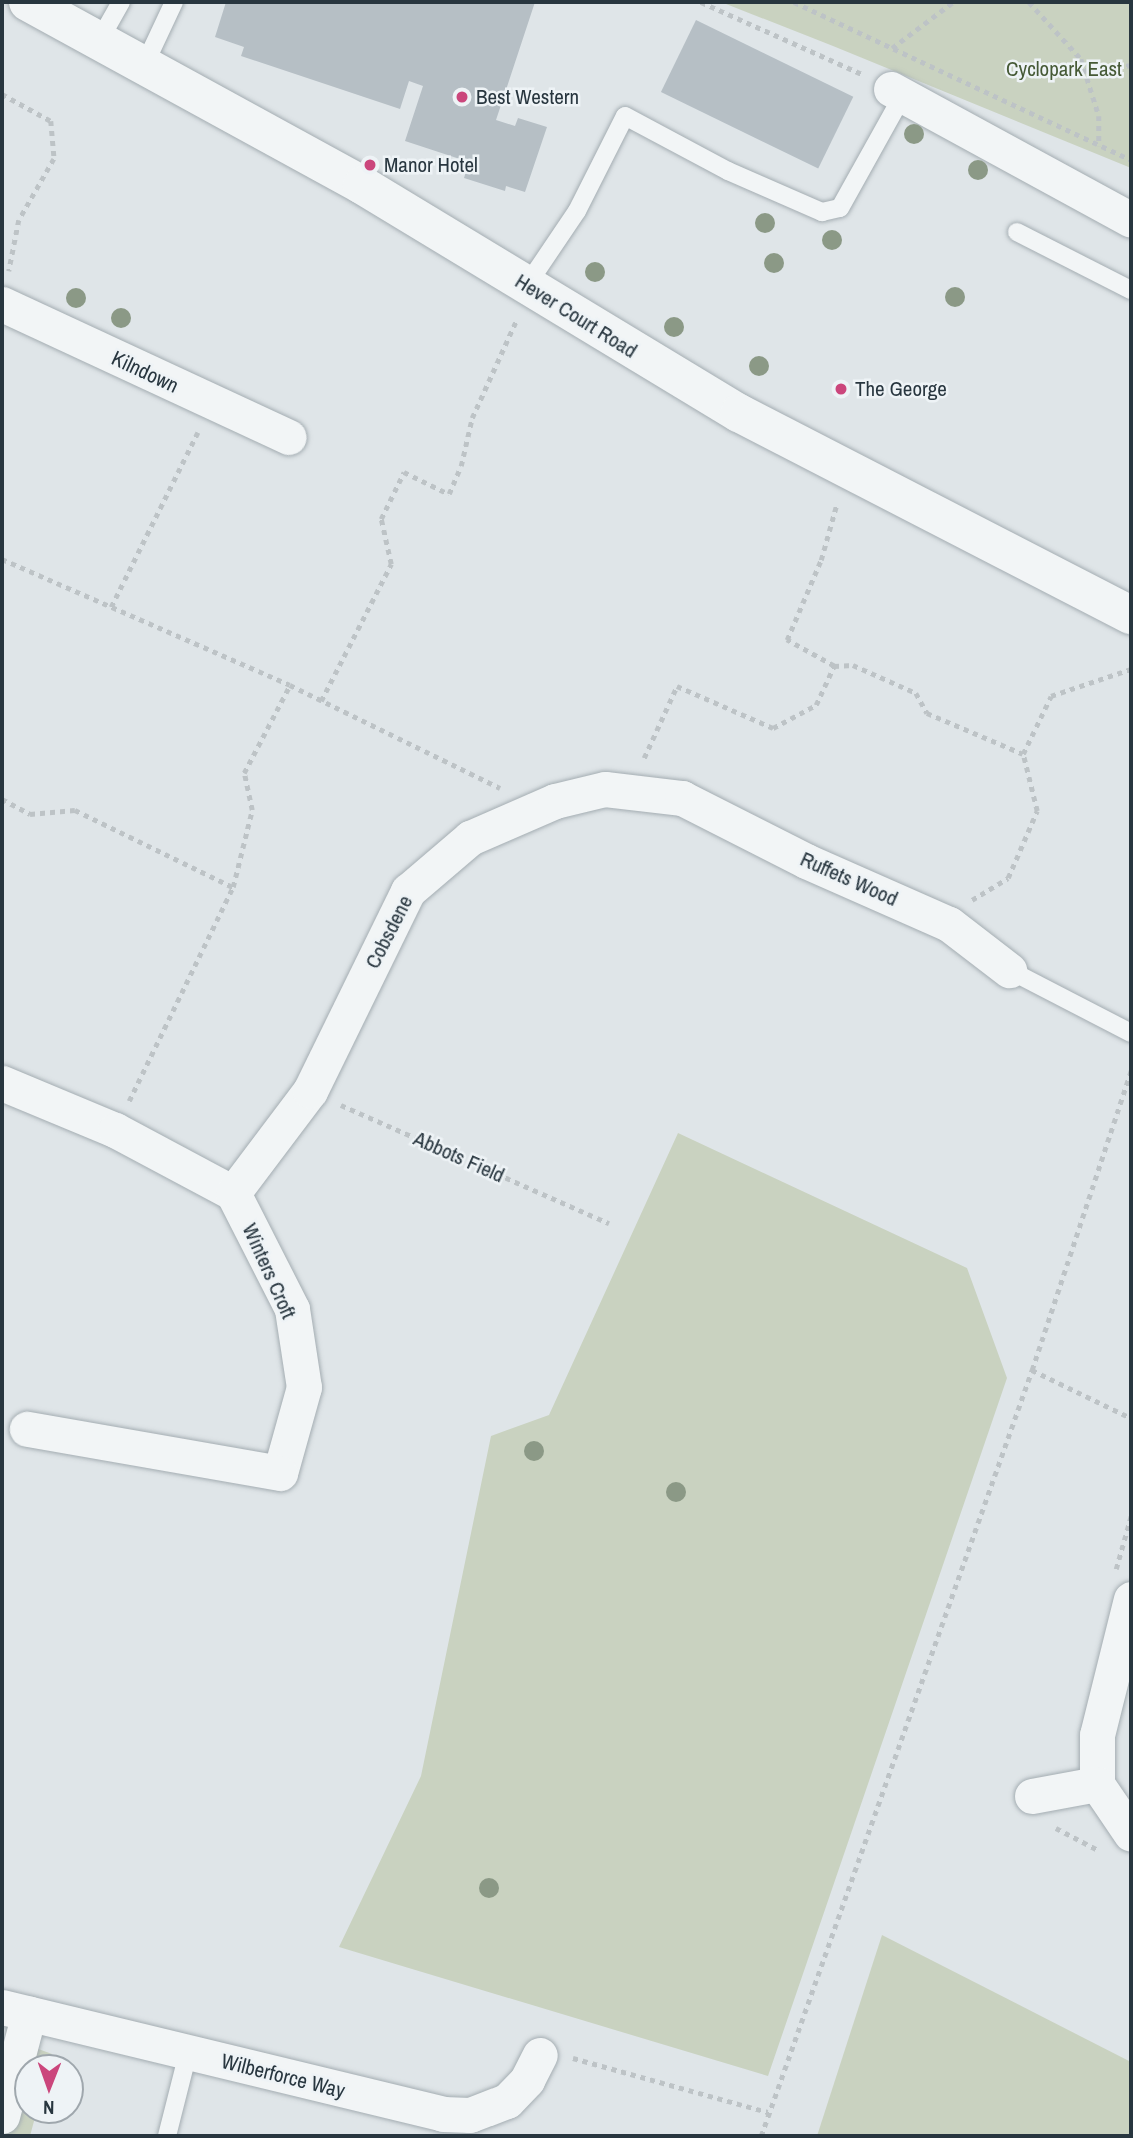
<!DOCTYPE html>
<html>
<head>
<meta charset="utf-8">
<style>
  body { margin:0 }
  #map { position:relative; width:1133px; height:2138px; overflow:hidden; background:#dfe5e8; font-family:"Archivo Narrow",sans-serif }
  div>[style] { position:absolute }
  .green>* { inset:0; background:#c9d2c0 }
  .building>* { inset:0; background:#b6bfc5; transform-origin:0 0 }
  .path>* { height:4.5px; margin-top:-2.25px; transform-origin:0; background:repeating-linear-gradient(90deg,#bdc3c6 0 5px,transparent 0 10px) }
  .roads { filter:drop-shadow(0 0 2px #a4adb2) drop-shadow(0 0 2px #a4adb2) }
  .service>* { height:18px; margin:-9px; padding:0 9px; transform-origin:9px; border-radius:9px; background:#f2f5f6 }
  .minor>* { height:35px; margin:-17.5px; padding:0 17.5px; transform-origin:17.5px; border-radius:17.5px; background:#f2f5f6 }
  .tertiary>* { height:38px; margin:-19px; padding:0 19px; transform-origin:19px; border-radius:19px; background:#f2f5f6 }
  .trees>* { width:20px; height:20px; margin:-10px; border-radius:50%; background:#8b9986 }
  .dots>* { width:19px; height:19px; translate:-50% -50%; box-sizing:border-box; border:4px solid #eef3f6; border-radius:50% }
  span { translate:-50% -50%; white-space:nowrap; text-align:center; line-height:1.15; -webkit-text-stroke:5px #eef3f6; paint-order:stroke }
  .park-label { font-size:21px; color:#465a36 }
  .poi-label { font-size:21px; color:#28363f }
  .left { translate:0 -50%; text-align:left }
  .street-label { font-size:21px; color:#28363f }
  .frame { position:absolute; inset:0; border:4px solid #28363f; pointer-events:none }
  .north { position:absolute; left:14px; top:2054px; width:70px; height:70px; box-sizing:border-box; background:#eef3f6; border:2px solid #9fa7ad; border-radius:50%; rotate:181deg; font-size:19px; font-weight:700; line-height:28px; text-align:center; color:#28363f }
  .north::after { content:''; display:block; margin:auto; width:24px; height:32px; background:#cb467c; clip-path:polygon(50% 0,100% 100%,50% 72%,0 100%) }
</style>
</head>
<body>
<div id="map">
  <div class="green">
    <i style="clip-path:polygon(721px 2px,1131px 2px,1131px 168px,833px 46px)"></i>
    <i style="clip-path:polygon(678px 1133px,967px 1268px,1007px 1378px,768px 2076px,339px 1947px,421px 1776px,491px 1436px,549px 1415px)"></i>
    <i style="clip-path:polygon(882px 1935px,1131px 2062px,1131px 2136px,817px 2136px)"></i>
    <i style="clip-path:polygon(33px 2047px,52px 2054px,48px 2068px,28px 2068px,28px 2110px,37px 2110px,30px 2136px,5px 2136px,26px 2056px)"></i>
  </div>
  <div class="building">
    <i style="clip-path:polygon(226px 2px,535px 2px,496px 120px,515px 126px,518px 118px,547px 127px,525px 192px,506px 186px,505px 191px,464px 178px,469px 162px,405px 141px,423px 86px,409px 81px,400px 109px,241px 56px,244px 47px,215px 37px)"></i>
    <i style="left:696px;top:20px;width:175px;height:80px;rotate:26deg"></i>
  </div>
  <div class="path">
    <i style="left:701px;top:2px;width:176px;rotate:24.1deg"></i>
    <i style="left:794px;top:2px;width:372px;rotate:25.1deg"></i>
    <i style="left:1029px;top:2px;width:77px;rotate:47.6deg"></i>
    <i style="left:1081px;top:59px;width:60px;rotate:72.5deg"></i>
    <i style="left:1099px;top:116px;width:30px;rotate:90deg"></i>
    <i style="left:892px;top:48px;width:76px;rotate:-37deg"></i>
    <i style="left:1087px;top:73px;width:45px;rotate:-10.3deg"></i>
    <i style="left:2px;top:94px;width:56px;rotate:28.9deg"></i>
    <i style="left:51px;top:121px;width:38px;rotate:85deg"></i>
    <i style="left:54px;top:159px;width:70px;rotate:119.8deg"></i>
    <i style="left:19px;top:220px;width:52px;rotate:101.1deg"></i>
    <i style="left:2px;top:559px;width:314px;rotate:23.6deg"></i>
    <i style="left:290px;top:685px;width:234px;rotate:26.1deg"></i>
    <i style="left:111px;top:607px;width:195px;rotate:-63.6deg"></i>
    <i style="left:834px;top:666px;width:19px;rotate:-3deg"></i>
    <i style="left:853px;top:665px;width:69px;rotate:24deg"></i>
    <i style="left:916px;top:693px;width:23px;rotate:61deg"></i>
    <i style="left:927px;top:713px;width:104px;rotate:23.1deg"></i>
    <i style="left:1023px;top:754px;width:64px;rotate:-64.2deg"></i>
    <i style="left:1051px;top:696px;width:84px;rotate:-18.6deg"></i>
    <i style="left:321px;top:701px;width:154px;rotate:-62.9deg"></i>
    <i style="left:391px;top:564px;width:46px;rotate:-102.5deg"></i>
    <i style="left:381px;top:519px;width:52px;rotate:-63.9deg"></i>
    <i style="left:404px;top:472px;width:50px;rotate:26.1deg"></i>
    <i style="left:449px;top:494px;width:30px;rotate:-67deg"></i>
    <i style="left:461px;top:466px;width:49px;rotate:-77.1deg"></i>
    <i style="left:472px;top:418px;width:107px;rotate:-65.6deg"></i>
    <i style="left:644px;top:758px;width:79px;rotate:-65.4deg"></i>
    <i style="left:677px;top:686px;width:105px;rotate:23.6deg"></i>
    <i style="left:773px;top:728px;width:49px;rotate:-28.1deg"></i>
    <i style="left:816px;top:705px;width:43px;rotate:-65.2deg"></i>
    <i style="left:834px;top:666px;width:54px;rotate:-151deg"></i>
    <i style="left:787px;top:640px;width:87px;rotate:-67deg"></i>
    <i style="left:821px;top:560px;width:59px;rotate:-74.3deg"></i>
    <i style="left:2px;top:799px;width:32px;rotate:28deg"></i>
    <i style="left:30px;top:814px;width:45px;rotate:-5.1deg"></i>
    <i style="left:75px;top:810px;width:176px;rotate:26deg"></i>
    <i style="left:233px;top:887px;width:79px;rotate:-76.1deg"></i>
    <i style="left:252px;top:810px;width:38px;rotate:-102deg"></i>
    <i style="left:244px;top:773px;width:99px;rotate:-62.4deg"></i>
    <i style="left:972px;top:900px;width:42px;rotate:-31.4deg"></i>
    <i style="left:1008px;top:878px;width:73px;rotate:-66.6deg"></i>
    <i style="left:1037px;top:811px;width:59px;rotate:-103.8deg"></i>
    <i style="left:129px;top:1101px;width:238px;rotate:-64.1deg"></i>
    <i style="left:341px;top:1105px;width:293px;rotate:23.8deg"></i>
    <i style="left:1032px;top:1370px;width:110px;rotate:25.9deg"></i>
    <i style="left:1116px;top:1569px;width:55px;rotate:-74.2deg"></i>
    <i style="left:1056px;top:1828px;width:47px;rotate:27.6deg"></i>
    <i style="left:573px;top:2058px;width:202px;rotate:15.5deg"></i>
    <i style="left:761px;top:2136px;width:813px;rotate:-70.52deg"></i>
    <i style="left:1032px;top:1370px;width:316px;rotate:-71.7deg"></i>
  </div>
  <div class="roads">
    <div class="service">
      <i style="left:99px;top:41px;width:45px;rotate:-60.6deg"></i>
      <i style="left:144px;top:66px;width:71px;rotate:-64.9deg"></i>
      <i style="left:1017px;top:232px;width:128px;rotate:27deg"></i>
      <i style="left:527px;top:285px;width:89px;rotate:-56deg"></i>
      <i style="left:577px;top:211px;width:106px;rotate:-63.2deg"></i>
      <i style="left:625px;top:116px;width:117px;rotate:28.1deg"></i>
      <i style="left:728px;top:171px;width:103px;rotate:23.6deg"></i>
      <i style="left:822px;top:212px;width:18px;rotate:-13deg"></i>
      <i style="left:840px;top:208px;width:129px;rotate:-60.9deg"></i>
      <i style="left:1009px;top:970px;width:137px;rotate:27.3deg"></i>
      <i style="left:167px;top:2136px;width:86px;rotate:-75.8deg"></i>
    </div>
    <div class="minor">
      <i style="left:891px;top:89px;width:273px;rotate:28.6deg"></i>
      <i style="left:2px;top:304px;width:316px;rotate:24.9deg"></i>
      <i style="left:2px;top:1083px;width:122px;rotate:22.6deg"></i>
      <i style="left:115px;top:1130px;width:134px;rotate:28.1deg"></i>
      <i style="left:233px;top:1193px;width:130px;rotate:63deg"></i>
      <i style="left:292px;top:1309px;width:79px;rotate:81.3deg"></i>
      <i style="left:304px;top:1387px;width:89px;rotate:105.6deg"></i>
      <i style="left:280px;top:1473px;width:257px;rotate:-170.1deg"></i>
      <i style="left:233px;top:1193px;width:128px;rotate:-53deg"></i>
      <i style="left:310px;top:1091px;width:223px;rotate:-63.9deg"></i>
      <i style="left:408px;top:891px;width:82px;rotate:-40.5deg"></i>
      <i style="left:470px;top:838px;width:93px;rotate:-23.5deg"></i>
      <i style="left:555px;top:801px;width:51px;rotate:-13.5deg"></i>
      <i style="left:605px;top:789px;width:78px;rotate:6.7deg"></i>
      <i style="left:682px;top:798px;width:139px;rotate:26.9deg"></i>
      <i style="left:806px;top:861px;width:156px;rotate:23.8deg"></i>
      <i style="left:949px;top:924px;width:76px;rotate:37.5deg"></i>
      <i style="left:1097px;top:1784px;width:49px;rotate:-90deg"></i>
      <i style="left:1097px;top:1735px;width:140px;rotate:-76deg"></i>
      <i style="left:1032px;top:1796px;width:66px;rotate:-10.5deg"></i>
      <i style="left:1097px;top:1784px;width:60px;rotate:55.8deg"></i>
      <i style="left:2px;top:2007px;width:454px;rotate:13.6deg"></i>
      <i style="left:443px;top:2114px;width:27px;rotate:2deg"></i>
      <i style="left:470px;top:2115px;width:40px;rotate:-21deg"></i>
      <i style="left:507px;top:2101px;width:29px;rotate:-46deg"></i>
      <i style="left:527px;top:2080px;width:28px;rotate:-63deg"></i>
      <i style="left:2px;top:2116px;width:106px;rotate:-75.3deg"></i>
    </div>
    <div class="tertiary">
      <i style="left:28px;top:2px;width:381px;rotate:28.7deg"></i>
      <i style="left:362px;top:185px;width:441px;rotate:31.2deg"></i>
      <i style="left:739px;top:413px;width:441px;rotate:27.3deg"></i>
    </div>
  </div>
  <div class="trees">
    <i style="left:914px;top:134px"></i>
    <i style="left:978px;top:170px"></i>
    <i style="left:765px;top:223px"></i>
    <i style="left:832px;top:240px"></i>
    <i style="left:774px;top:263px"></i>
    <i style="left:595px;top:272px"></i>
    <i style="left:955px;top:297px"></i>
    <i style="left:76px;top:298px"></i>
    <i style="left:121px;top:318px"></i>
    <i style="left:674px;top:327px"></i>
    <i style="left:759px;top:366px"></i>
    <i style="left:534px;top:1451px"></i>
    <i style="left:676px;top:1492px"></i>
    <i style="left:489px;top:1888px"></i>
  </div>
  <div class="dots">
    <i style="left:462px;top:97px;background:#cb467c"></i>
    <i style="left:370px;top:165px;background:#cb467c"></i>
    <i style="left:841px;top:389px;background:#cb467c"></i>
  </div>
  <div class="park-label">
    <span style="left:1064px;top:69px">Cyclopark East</span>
  </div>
  <div class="poi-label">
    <span class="left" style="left:476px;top:97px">Best Western</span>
    <span class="left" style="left:384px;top:165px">Manor Hotel</span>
    <span class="left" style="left:855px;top:389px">The George</span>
  </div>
  <div class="street-label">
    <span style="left:576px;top:316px;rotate:32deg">Hever Court Road</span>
    <span style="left:145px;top:372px;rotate:25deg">Kilndown</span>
    <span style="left:849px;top:879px;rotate:24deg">Ruffets Wood</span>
    <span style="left:389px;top:932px;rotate:-63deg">Cobsdene</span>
    <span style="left:459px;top:1157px;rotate:24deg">Abbots Field</span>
    <span style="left:269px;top:1271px;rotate:66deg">Winters Croft</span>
    <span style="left:283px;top:2076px;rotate:14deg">Wilberforce Way</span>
  </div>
  <div class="frame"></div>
  <div class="north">N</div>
</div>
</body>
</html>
